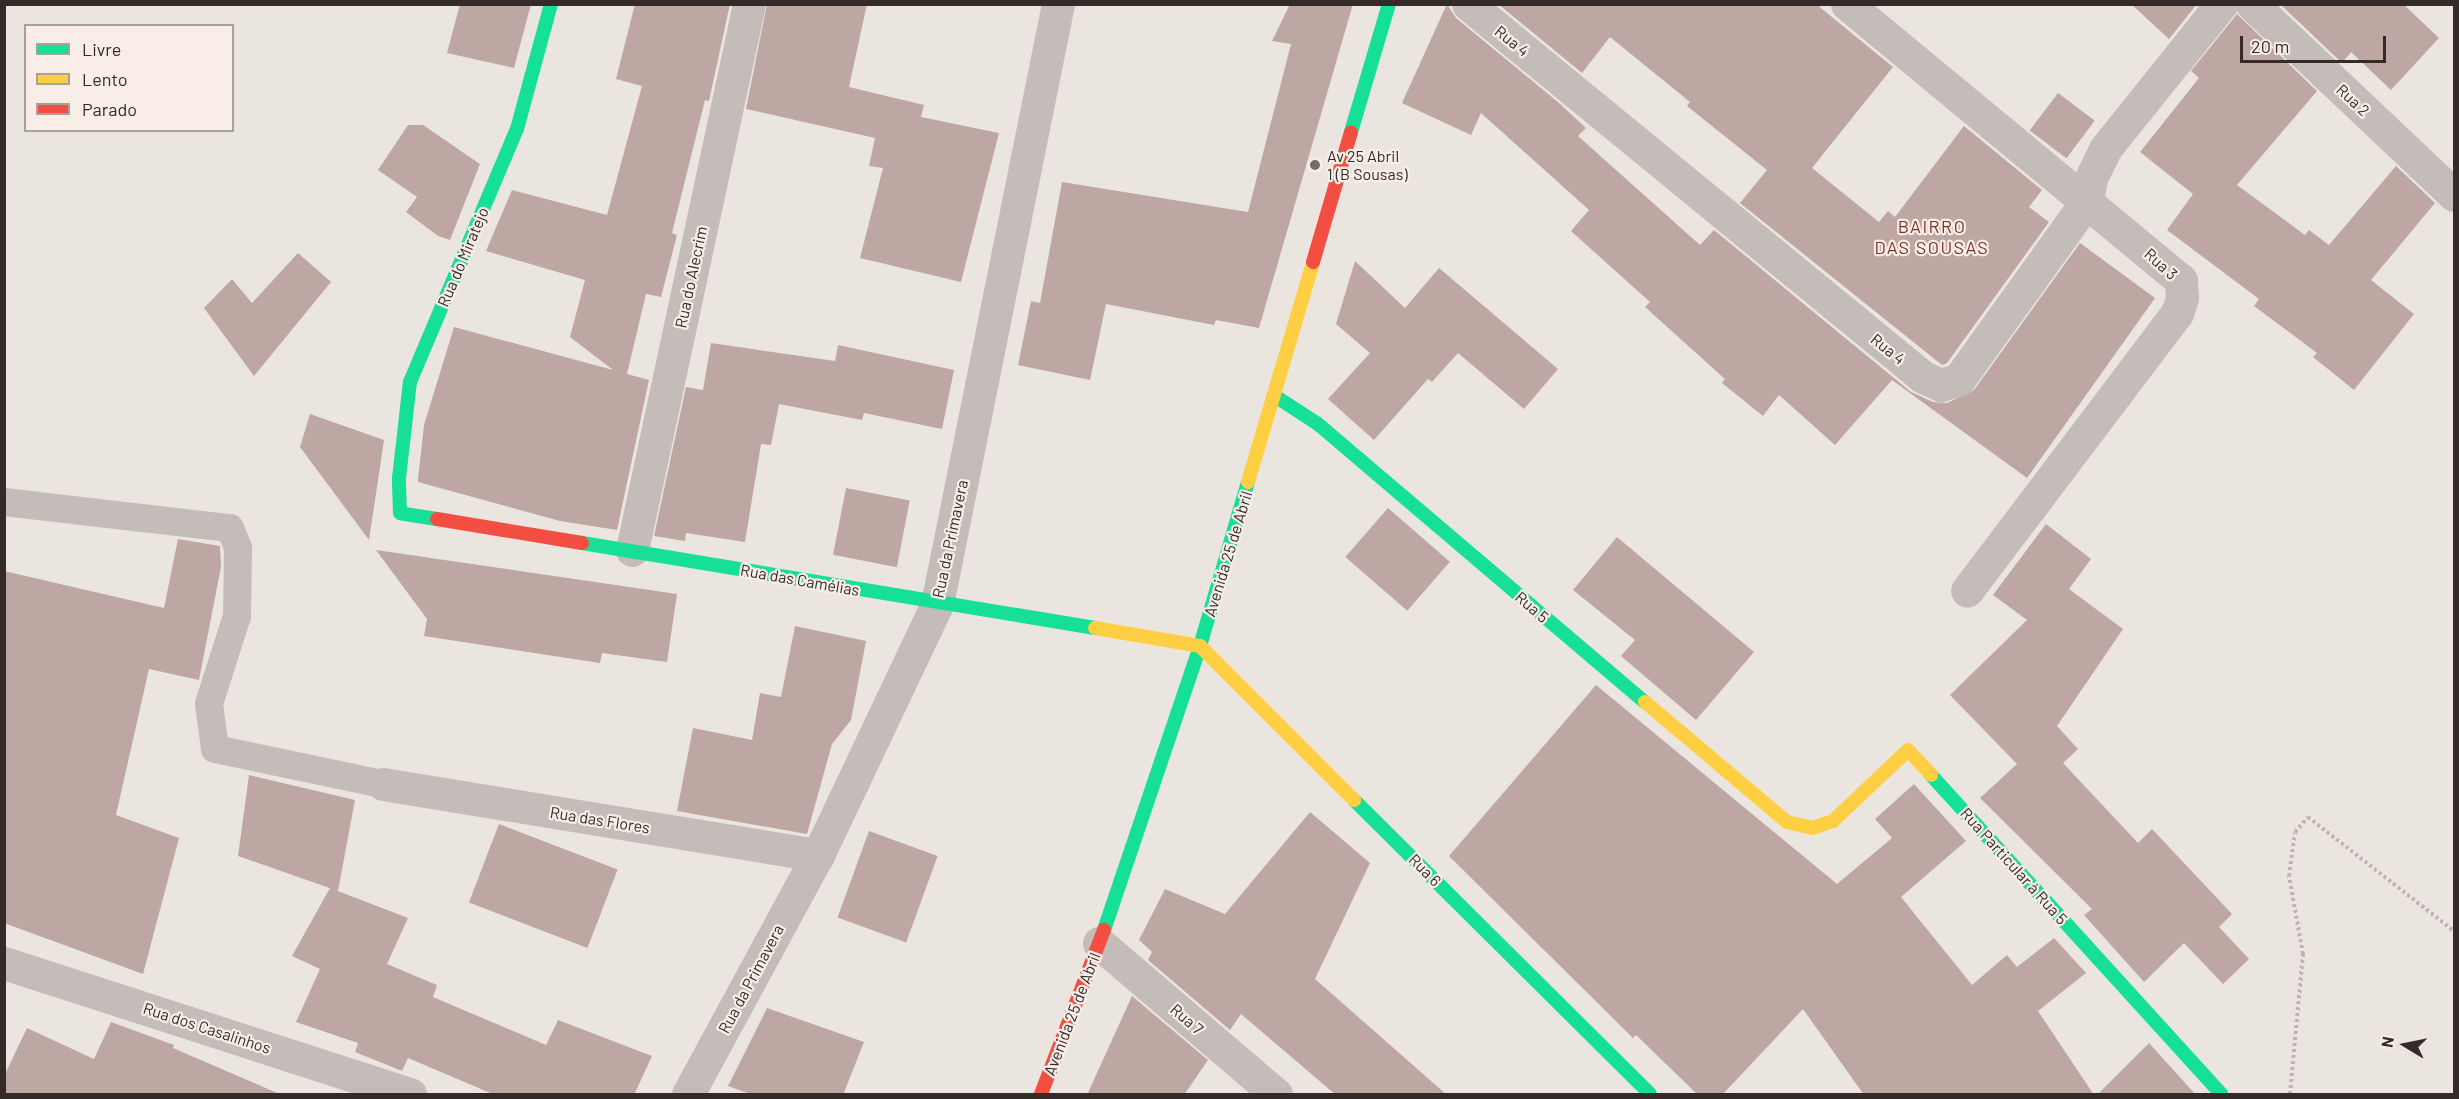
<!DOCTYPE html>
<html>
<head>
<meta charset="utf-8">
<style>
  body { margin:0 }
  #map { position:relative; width:2459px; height:1099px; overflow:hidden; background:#ebe5e0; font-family:Barlow,sans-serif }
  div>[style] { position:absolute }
  .building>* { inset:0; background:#bea7a2; transform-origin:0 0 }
  .path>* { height:4px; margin-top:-2px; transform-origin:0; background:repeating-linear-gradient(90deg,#bdb5b1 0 3px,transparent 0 6px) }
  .lane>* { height:28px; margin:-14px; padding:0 14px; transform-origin:14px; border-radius:14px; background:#c4bcb8 }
  .street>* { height:33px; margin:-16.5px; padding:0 16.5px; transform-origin:16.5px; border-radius:16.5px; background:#c4bcb8 }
  .fast>* { height:14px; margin:-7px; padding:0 7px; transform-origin:7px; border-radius:7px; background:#16e098 }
  .slow>* { height:14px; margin:-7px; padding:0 7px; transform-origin:7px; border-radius:7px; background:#ffcf43 }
  .jam>* { height:14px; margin:-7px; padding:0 7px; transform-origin:7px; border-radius:7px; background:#f24e42 }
  .dots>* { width:16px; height:16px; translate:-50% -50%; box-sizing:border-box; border:3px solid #f8eee7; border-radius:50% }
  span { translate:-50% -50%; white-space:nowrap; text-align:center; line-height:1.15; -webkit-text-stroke:4.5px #f8eee7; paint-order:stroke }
  .street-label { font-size:16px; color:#342a27 }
  .poi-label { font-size:16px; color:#342a27 }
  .left { translate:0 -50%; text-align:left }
  .neighbourhood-label { font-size:18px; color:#7f3025; letter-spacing:1.5px }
  .frame { position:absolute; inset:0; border:6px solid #342a27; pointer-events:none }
  .legend { position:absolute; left:24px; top:24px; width:210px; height:108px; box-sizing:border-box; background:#f8eee7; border:2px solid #aaa09a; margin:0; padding:8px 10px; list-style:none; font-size:18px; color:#342a27 }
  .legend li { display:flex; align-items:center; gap:12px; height:30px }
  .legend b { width:30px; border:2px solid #aaa09a }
  .north { position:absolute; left:2375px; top:1015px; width:60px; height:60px; -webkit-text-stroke:4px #f8eee7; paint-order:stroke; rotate:280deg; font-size:16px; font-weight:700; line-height:24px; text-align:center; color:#342a27 }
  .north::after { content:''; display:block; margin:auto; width:21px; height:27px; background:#342a27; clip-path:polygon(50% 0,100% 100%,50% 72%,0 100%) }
  .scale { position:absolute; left:2240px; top:36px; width:146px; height:27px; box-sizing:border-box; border:3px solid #342a27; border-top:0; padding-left:8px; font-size:18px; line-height:21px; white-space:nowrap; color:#342a27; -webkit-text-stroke:4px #f8eee7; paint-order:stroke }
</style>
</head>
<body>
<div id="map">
  <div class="building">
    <i style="clip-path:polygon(460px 4px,531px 4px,514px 68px,447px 53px)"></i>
    <i style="clip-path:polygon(635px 4px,730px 4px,709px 101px,705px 100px,672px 233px,677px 235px,661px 297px,646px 294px,627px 374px,649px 380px,617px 530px,560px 521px,418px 482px,418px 479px,424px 425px,454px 327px,613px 370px,570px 337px,585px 280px,486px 251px,512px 190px,607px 215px,642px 86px,616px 79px)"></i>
    <i style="clip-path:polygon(767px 4px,867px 4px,849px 87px,924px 105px,921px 117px,999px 133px,961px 282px,860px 258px,883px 168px,869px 166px,875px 138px,746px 109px)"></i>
    <i style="clip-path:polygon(1290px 4px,1353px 4px,1259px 328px,1216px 320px,1214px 325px,1106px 304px,1090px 380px,1018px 365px,1031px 301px,1040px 303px,1062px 182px,1248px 212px,1291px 44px,1272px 41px)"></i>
    <i style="clip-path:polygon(1447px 4px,1456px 18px,1559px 103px,1586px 128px,1578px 136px,1700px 245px,1714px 230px,1911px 392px,1933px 402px,1947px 403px,1974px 390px,2080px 243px,2155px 298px,2027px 478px,1892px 380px,1835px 445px,1779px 395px,1763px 416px,1722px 383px,1725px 379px,1645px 307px,1650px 302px,1571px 231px,1589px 210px,1481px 113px,1471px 135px,1402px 103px)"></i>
    <i style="clip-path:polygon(1498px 4px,1816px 4px,1893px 67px,1812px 168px,1879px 222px,1888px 211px,1895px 217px,1964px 126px,2042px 190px,2029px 207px,2049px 222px,1947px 363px,1942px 365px,1740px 203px,1767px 170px,1687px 106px,1690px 102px,1610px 37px,1582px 73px)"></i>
    <i style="clip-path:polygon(2131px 4px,2197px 4px,2169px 39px)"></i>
    <i style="clip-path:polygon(2280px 4px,2403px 4px,2439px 38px,2391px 90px,2351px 52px,2342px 63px)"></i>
    <i style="clip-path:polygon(2237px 14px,2317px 91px,2237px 185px,2305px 235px,2309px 230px,2329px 245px,2396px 166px,2435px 203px,2371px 280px,2414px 314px,2354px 390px,2313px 357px,2317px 353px,2254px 306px,2259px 299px,2167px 230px,2193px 194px,2140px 152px,2199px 78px,2191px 71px)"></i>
    <i style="left:2058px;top:93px;width:46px;height:47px;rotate:37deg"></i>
    <i style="clip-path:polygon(408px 125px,423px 125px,480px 164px,450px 240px,438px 236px,406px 212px,417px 197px,378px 170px)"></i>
    <i style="clip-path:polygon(298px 253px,331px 282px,254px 376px,204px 308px,232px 279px,252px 303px)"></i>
    <i style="clip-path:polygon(1355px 261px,1405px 308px,1439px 268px,1558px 369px,1524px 409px,1458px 353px,1432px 382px,1428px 379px,1374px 440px,1328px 399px,1370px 353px,1336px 324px)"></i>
    <i style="clip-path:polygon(711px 343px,835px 361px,838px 345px,954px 370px,942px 429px,864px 413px,862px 420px,779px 404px,771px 445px,761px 444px,745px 542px,686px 533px,685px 541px,654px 536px,686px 387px,703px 390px)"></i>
    <i style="clip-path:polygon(310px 414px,384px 440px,369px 540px,300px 447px)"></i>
    <i style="left:846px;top:488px;width:65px;height:68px;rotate:11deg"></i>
    <i style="left:1388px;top:508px;width:82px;height:65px;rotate:41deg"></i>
    <i style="clip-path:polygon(2046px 524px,2091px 559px,2069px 589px,2123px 629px,2057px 726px,2078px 749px,2063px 763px,2138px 843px,2152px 829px,2232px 914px,2219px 927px,2249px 959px,2223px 984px,2184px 943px,2144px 982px,2084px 915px,2092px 909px,1980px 798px,2017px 764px,1950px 695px,2027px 620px,1993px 595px)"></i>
    <i style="clip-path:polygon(1617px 537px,1754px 652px,1696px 720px,1621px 656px,1635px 640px,1573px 590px)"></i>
    <i style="clip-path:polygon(178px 539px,220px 546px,221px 567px,199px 680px,149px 669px,116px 815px,179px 838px,143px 974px,4px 923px,4px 571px,164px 608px)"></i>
    <i style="clip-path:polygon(376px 550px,677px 594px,667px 662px,602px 653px,600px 663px,424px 636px,427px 619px)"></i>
    <i style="clip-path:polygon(795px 626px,866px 641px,851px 720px,832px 744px,807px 834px,677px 811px,693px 728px,752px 740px,760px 693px,781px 697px)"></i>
    <i style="clip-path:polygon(1596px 685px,1837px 884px,1892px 838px,1875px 819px,1914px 784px,1966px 841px,1901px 897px,1972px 985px,2007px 955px,2017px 967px,2054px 938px,2086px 973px,2038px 1011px,2094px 1095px,1864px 1095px,1803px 1009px,1722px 1095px,1698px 1095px,1636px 1035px,1633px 1038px,1449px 856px)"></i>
    <i style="clip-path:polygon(249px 775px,355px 800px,338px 891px,238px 856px)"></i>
    <i style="clip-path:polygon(1310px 812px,1370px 863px,1315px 979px,1447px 1095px,1336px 1095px,1241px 1014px,1230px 1030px,1148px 960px,1152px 952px,1139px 940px,1165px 889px,1225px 914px)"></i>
    <i style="left:499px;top:824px;width:127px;height:84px;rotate:21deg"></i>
    <i style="left:869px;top:831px;width:73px;height:92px;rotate:20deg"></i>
    <i style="clip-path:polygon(330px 888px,408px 918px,387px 964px,437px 985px,433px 997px,546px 1045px,558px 1020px,652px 1056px,634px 1095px,495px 1095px,408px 1058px,402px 1071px,355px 1052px,358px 1043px,296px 1022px,320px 969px,292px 956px)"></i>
    <i style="clip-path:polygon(1132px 996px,1208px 1060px,1184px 1095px,1087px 1095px)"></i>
    <i style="clip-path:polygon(767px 1008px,864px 1042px,843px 1095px,753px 1095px,728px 1086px)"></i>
    <i style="clip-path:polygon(111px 1022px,174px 1045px,173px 1048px,282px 1095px,4px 1095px,4px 1076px,27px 1028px,94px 1059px)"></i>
    <i style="clip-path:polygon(2149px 1043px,2196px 1095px,2097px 1095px)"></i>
  </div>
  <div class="path">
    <i style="left:2290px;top:1094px;width:141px;rotate:-84.7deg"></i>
    <i style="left:2303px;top:954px;width:79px;rotate:-100.2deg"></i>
    <i style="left:2289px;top:876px;width:44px;rotate:-82.2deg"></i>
    <i style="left:2295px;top:832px;width:20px;rotate:-49deg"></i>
    <i style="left:2308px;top:817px;width:185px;rotate:38deg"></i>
  </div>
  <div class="lane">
    <i style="left:4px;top:502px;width:227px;rotate:6.6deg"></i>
    <i style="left:230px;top:528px;width:22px;rotate:68deg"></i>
    <i style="left:238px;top:548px;width:68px;rotate:90.8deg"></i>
    <i style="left:237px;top:616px;width:92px;rotate:107.7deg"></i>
    <i style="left:209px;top:704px;width:45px;rotate:82.4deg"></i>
    <i style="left:215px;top:749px;width:172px;rotate:11.8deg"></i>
  </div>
  <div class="street">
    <i style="left:1468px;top:4px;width:588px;rotate:39.34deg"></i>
    <i style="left:1923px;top:377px;width:20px;rotate:24deg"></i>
    <i style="left:1941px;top:385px;width:19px;rotate:-18deg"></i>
    <i style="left:1959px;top:379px;width:219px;rotate:-54.3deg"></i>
    <i style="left:2087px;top:201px;width:23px;rotate:-80deg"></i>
    <i style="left:2091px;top:178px;width:32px;rotate:-64deg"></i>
    <i style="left:2105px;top:149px;width:186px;rotate:-51.3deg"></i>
    <i style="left:1847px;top:4px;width:433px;rotate:39.6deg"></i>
    <i style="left:2181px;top:280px;width:18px;rotate:87deg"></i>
    <i style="left:2182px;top:298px;width:16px;rotate:108deg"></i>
    <i style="left:2177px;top:313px;width:348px;rotate:127.1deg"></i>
    <i style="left:2252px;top:4px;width:278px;rotate:43.4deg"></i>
    <i style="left:632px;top:550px;width:558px;rotate:-77.91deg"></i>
    <i style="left:383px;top:784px;width:441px;rotate:9.3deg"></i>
    <i style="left:1099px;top:943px;width:233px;rotate:40.5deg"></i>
    <i style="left:4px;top:963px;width:427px;rotate:17.9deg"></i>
    <i style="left:688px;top:1094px;width:272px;rotate:-61.5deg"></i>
    <i style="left:818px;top:855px;width:278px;rotate:-64.6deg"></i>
    <i style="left:937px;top:604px;width:612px;rotate:-78.6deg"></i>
  </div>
  <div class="fast">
    <i style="left:1351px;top:132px;width:134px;rotate:-73.5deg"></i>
    <i style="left:1275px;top:396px;width:51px;rotate:33.1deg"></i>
    <i style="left:1318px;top:424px;width:429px;rotate:40.4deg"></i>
    <i style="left:437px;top:519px;width:37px;rotate:-171deg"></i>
    <i style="left:400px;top:513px;width:35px;rotate:-92deg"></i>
    <i style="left:399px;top:478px;width:97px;rotate:-83.5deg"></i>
    <i style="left:410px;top:382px;width:275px;rotate:-67.1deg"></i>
    <i style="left:517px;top:129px;width:130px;rotate:-74.8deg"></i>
    <i style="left:582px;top:543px;width:520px;rotate:9.41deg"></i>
    <i style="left:1931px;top:775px;width:431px;rotate:47.7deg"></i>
    <i style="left:1354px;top:800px;width:417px;rotate:44.8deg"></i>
    <i style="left:1104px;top:930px;width:300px;rotate:-71.3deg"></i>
    <i style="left:1200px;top:646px;width:171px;rotate:-73.7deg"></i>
  </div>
  <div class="slow">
    <i style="left:1248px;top:482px;width:229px;rotate:-73.5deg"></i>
    <i style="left:1095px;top:628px;width:107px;rotate:9.7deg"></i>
    <i style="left:1200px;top:646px;width:218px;rotate:45deg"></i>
    <i style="left:1645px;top:702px;width:186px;rotate:40.2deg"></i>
    <i style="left:1787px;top:822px;width:26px;rotate:13deg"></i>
    <i style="left:1812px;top:828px;width:22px;rotate:-18deg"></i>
    <i style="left:1833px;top:821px;width:103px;rotate:-43.4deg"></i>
    <i style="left:1908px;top:750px;width:34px;rotate:47deg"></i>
  </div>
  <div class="jam">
    <i style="left:1313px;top:262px;width:135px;rotate:-73.7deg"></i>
    <i style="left:437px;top:519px;width:147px;rotate:9.4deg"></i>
    <i style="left:1041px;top:1094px;width:176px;rotate:-69deg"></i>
  </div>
  <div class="dots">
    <i style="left:1315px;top:165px;background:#746b68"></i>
  </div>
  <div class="street-label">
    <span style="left:1512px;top:41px;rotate:39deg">Rua 4</span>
    <span style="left:2353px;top:100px;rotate:43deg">Rua 2</span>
    <span style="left:463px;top:257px;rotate:-67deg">Rua do Miratejo</span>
    <span style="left:2161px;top:264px;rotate:42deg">Rua 3</span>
    <span style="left:691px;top:277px;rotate:-78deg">Rua do Alecrim</span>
    <span style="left:1888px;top:349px;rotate:39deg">Rua 4</span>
    <span style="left:950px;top:539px;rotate:-78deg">Rua da Primavera</span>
    <span style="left:1228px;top:554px;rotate:-73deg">Avenida 25 de Abril</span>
    <span style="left:800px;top:580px;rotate:10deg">Rua das Camélias</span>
    <span style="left:1532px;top:607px;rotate:41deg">Rua 5</span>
    <span style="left:600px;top:820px;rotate:9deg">Rua das Flores</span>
    <span style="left:2014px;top:866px;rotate:48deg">Rua Particular à Rua 5</span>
    <span style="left:1425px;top:870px;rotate:45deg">Rua 6</span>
    <span style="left:751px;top:979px;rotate:-62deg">Rua da Primavera</span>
    <span style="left:1072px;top:1014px;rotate:-69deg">Avenida 25 de Abril</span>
    <span style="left:1187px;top:1019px;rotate:41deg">Rua 7</span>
    <span style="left:207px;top:1028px;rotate:18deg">Rua dos Casalinhos</span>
  </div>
  <div class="poi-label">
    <span class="left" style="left:1327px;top:165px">Av 25 Abril<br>1 (B Sousas)</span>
  </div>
  <div class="neighbourhood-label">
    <span style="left:1932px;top:237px">BAIRRO<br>DAS SOUSAS</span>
  </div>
  <div class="frame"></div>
  <ul class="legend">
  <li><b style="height:8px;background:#16e098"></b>Livre</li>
  <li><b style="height:8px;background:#ffcf43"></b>Lento</li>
  <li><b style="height:8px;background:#f24e42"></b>Parado</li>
  </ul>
  <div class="north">N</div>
  <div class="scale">20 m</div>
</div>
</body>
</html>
